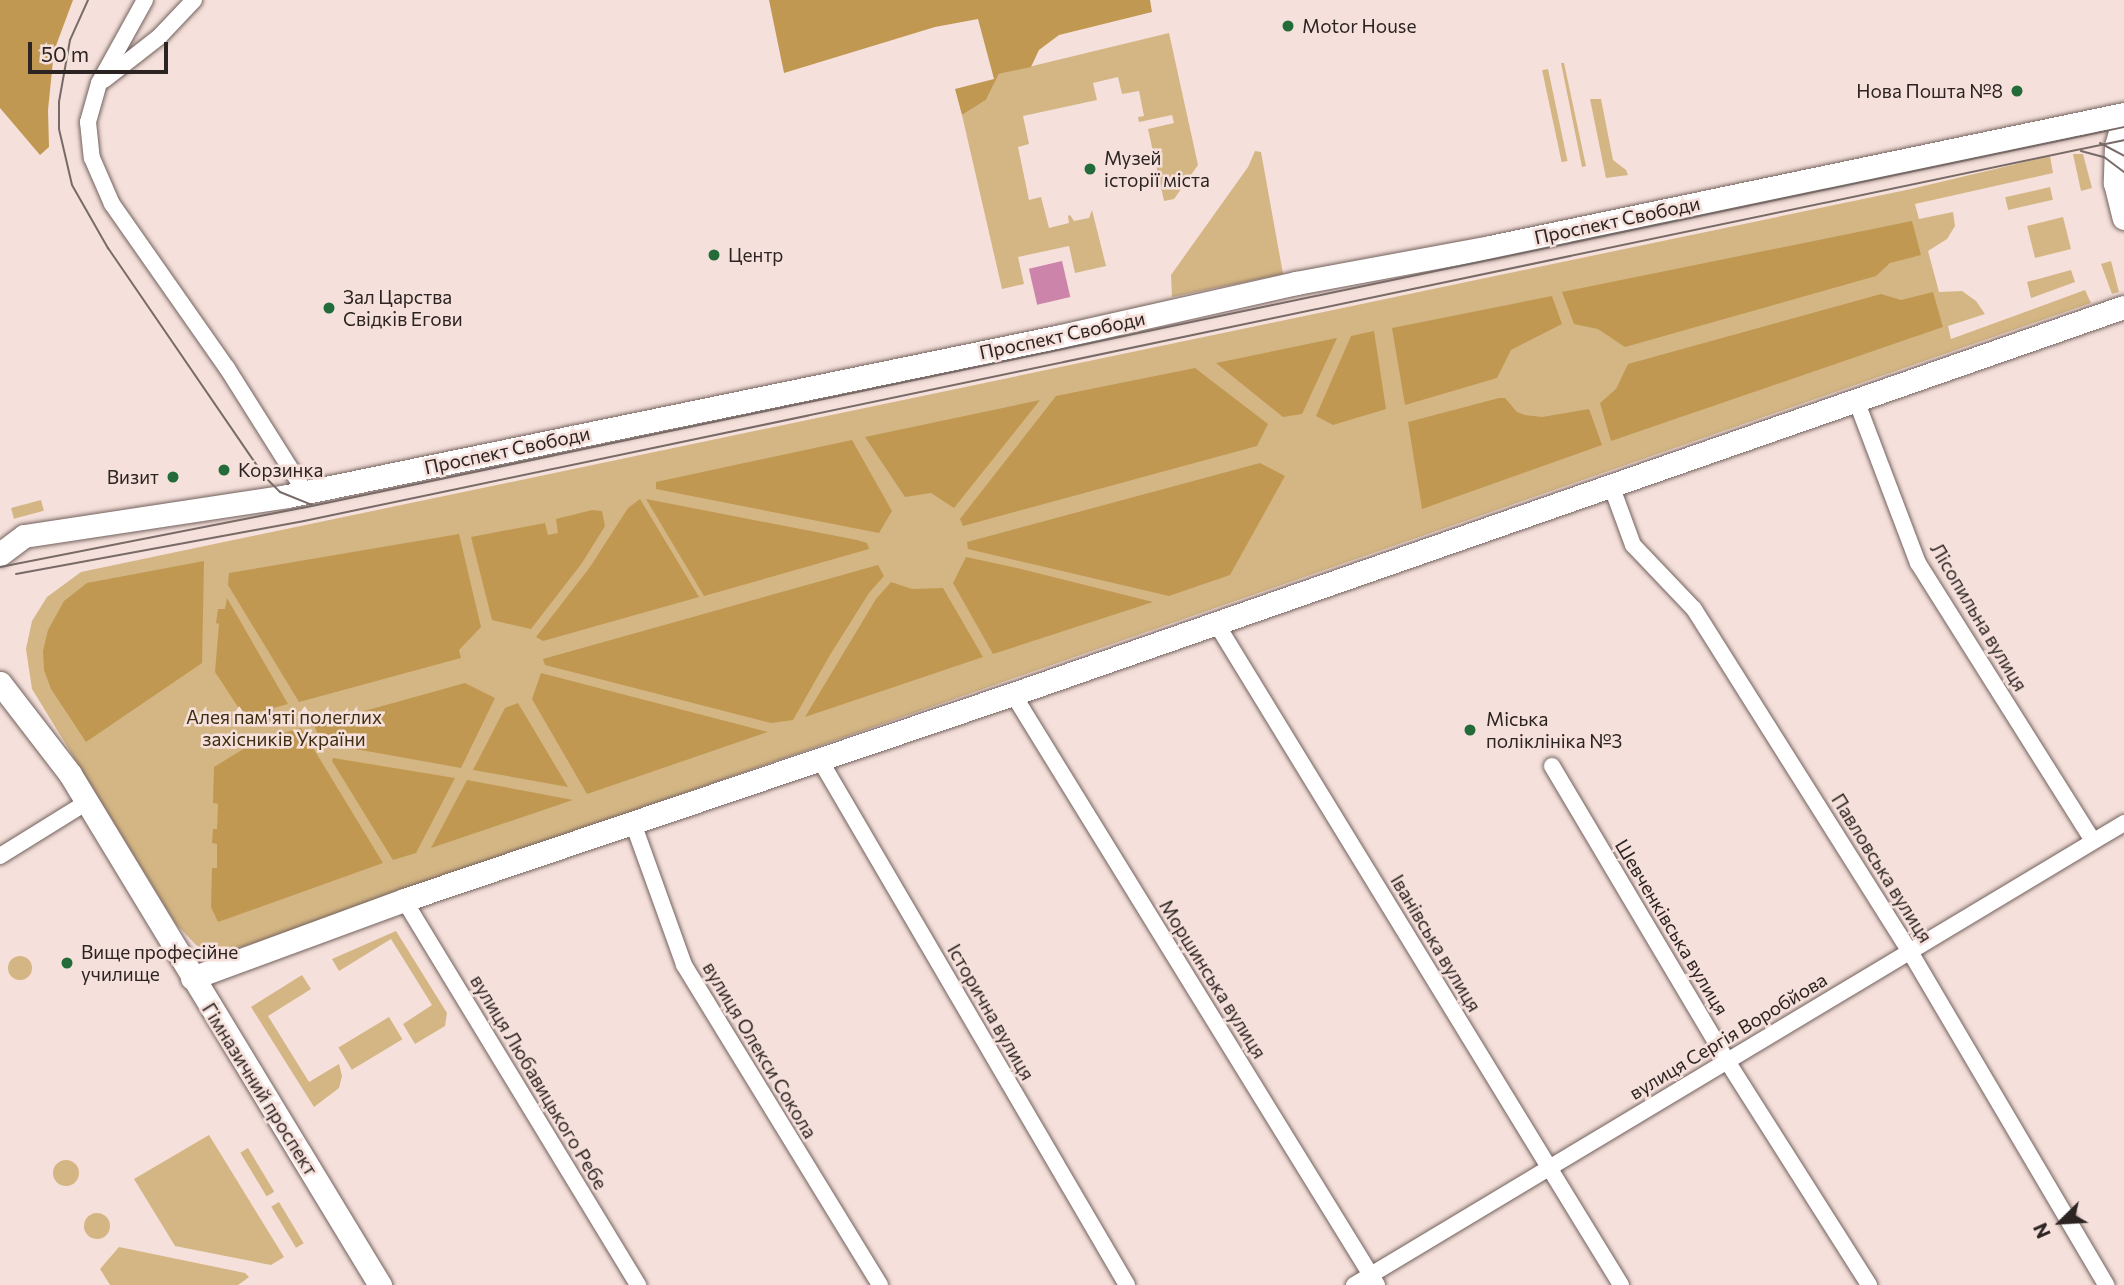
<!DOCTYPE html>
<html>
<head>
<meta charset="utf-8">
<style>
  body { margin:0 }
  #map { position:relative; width:2124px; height:1285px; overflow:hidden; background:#f5e0db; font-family:Commissioner,sans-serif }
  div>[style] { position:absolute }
  .green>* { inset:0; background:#d4b684; transform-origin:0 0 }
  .round { border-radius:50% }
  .forest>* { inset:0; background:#c09852 }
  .water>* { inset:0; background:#cc84aa; transform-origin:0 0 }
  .roads { filter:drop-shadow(0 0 2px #73615d) drop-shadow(0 0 2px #73615d) }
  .street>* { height:16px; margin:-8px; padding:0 8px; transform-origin:8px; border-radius:8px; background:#fff }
  .secondary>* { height:23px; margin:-11.5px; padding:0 11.5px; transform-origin:11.5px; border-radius:11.5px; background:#fff }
  .tram>* { height:2px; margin:-1px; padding:0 1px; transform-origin:1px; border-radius:1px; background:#776a67 }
  .dots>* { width:19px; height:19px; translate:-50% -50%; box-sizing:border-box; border:4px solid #f5e0db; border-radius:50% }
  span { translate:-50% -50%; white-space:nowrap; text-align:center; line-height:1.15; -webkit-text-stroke:5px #f5e0db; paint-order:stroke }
  .poi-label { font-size:19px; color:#2c2422 }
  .left { translate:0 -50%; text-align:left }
  .right { translate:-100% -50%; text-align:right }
  .street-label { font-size:19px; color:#2c2422 }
  .park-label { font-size:19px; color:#402f10 }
  .north { position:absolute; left:2026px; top:1187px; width:70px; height:70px; -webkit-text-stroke:5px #f5e0db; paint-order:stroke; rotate:246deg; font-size:19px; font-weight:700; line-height:28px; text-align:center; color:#2c2422 }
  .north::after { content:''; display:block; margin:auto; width:24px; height:32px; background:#2c2422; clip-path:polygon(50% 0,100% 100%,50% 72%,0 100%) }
  .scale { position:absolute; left:28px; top:42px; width:140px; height:32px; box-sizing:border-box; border:4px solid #2c2422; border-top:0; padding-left:9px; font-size:21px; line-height:24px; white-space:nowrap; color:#2c2422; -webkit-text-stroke:5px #f5e0db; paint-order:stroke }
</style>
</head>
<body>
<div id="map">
  <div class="green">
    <i style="clip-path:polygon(1169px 33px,1198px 165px,1174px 199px,1164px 201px,1148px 129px,1174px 123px,1172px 115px,1139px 122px,1138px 117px,1144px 116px,1139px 91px,1122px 94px,1118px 77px,1093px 83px,1097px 100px,1023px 116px,1029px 144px,1018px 147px,1029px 200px,1041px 197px,1049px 228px,1069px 223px,1068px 216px,1070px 215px,1074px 221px,1089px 218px,1092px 210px,1106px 266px,1075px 273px,1069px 246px,1018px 257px,1024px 284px,1002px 289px,962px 115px,986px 100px,999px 74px)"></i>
    <i style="clip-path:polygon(1561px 63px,1564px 63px,1586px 166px,1582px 167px)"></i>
    <i style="left:1548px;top:69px;width:94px;height:6px;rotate:78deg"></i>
    <i style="clip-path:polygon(1590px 99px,1601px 99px,1613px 160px,1626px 170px,1628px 175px,1606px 178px)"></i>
    <i style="clip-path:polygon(1255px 151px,1261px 152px,1283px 274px,1172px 297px,1171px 275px,1248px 167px)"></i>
    <i style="clip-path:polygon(2073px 154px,2083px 154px,2092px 188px,2081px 191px)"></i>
    <i style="clip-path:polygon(2050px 156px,2053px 173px,1915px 204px,1919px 219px,1953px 212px,1955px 226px,1947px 239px,1928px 251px,1939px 292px,1962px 291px,1976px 301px,1985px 314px,1948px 326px,1951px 339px,2085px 290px,2091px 303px,225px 953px,211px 952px,196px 945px,176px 924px,32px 689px,26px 649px,32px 621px,47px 597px,81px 572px,1911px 189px)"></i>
    <i style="left:2050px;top:187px;width:13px;height:46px;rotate:77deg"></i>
    <i style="left:2063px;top:217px;width:33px;height:37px;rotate:76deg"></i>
    <i style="clip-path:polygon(2111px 261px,2119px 292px,2112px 294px,2101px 264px)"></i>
    <i style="clip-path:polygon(2071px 270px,2075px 282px,2031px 298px,2027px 282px)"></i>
    <i style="left:41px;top:500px;width:11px;height:31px;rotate:75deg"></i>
    <i style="clip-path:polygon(396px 931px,447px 1013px,445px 1026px,415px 1044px,403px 1024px,432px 1005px,391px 939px,339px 971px,332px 959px)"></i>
    <i class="round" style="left:8px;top:956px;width:24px;height:24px"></i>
    <i style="clip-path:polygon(302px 975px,311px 989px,268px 1016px,309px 1082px,339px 1064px,342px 1076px,339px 1088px,314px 1107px,251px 1007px)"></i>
    <i style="left:389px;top:1017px;width:26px;height:59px;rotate:59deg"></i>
    <i style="clip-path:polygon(209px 1135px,284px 1257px,271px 1265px,175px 1246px,134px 1179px)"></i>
    <i style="left:248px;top:1148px;width:51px;height:9px;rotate:59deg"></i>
    <i class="round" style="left:53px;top:1160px;width:26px;height:26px"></i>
    <i style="left:279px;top:1202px;width:48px;height:9px;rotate:59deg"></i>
    <i class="round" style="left:84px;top:1213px;width:26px;height:26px"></i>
    <i style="clip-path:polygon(119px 1247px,245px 1273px,249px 1277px,238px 1285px,110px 1285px,100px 1269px)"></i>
  </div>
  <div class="forest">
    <i style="clip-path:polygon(0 0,73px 0,54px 51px,48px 110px,49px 147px,40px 155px,0 108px)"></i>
    <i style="clip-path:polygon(769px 0,1150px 0,1152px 12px,1059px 35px,1039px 50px,1031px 67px,999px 74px,986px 100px,962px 115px,955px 89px,994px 79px,978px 19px,935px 27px,784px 73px)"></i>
    <i style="clip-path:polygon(1912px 221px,1921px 255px,1890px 263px,1876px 276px,1625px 347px,1598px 329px,1574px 324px,1562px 292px)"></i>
    <i style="clip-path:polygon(1933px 292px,1943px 327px,1611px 441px,1600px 403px,1616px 389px,1628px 364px,1881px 294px,1901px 300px)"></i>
    <i style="clip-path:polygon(1552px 296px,1562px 324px,1511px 350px,1497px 378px,1405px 405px,1392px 328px)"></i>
    <i style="clip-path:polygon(1374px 331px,1386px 409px,1333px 425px,1316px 416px,1351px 336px)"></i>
    <i style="clip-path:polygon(1337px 338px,1302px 414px,1283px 417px,1216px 363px)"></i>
    <i style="clip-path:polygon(1195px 368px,1268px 424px,1257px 446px,963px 526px,960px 519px,1056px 396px)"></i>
    <i style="clip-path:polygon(1499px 398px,1505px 398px,1517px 412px,1525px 415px,1542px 417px,1589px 409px,1602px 445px,1422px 509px,1408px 422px)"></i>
    <i style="clip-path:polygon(1040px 400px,954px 508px,931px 493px,905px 497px,865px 437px)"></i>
    <i style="clip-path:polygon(852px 440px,892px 511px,879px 533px,656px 489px,656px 482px)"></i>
    <i style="clip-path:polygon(1260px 463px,1285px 476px,1230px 575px,1169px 596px,968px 549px,967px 542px)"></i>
    <i style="clip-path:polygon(640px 499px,699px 597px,543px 641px,536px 637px,590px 567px,628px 508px)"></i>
    <i style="clip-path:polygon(646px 499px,857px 540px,867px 543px,869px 549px,704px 596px)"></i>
    <i style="clip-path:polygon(592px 510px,602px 511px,605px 526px,582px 563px,531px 629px,492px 620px,471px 537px,545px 523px,548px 535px,558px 533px,556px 519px)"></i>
    <i style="clip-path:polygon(459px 534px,481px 627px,459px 650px,461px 658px,299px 702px,228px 585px,229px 573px)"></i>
    <i style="clip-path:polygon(966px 557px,1017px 568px,1153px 602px,993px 654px,953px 583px)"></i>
    <i style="clip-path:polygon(204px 561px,202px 663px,86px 742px,51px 689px,44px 670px,43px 651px,48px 630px,64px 601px,87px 583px)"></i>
    <i style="clip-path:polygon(878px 565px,884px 576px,869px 593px,830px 655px,793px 720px,771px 723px,545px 665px,543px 659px)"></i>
    <i style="clip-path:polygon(891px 582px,912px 589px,943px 588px,983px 657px,805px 717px,876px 599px)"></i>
    <i style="clip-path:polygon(227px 598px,288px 704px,244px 716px,215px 672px,219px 624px,216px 623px,218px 609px,225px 609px)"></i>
    <i style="clip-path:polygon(541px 673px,768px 732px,587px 794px,532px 699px)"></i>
    <i style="clip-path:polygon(465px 683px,495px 698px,461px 768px,333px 745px,318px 735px,314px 725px)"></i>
    <i style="clip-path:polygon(518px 703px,568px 787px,473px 770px,505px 708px)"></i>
    <i style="clip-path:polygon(301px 728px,383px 863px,218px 922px,211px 907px,212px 868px,217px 868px,217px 844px,212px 843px,213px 829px,217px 829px,218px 804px,213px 803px,214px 767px,258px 740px)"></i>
    <i style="clip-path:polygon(333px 758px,455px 778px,416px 853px,393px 860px,332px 761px)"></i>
    <i style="clip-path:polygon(467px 780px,573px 800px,431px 848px)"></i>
  </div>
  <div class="water">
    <i style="left:1062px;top:261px;width:37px;height:34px;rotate:77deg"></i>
  </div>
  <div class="roads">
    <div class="street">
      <i style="left:145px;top:0;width:95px;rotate:119deg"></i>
      <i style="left:99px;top:83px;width:41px;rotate:105.8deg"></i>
      <i style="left:88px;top:122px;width:36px;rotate:84deg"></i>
      <i style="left:92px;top:158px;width:50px;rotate:66.5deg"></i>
      <i style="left:112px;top:204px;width:200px;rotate:55deg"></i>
      <i style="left:227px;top:368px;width:146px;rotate:57.8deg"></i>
      <i style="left:104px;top:80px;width:70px;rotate:-38deg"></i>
      <i style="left:159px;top:37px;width:51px;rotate:-46.6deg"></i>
      <i style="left:1856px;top:400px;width:174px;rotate:69.2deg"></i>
      <i style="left:1918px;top:563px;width:328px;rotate:57.8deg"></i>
      <i style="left:1611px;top:485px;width:64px;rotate:69.9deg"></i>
      <i style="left:1633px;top:545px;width:88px;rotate:46.4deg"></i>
      <i style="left:1694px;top:609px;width:403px;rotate:57.8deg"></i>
      <i style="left:1909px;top:950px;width:389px;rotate:59.5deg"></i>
      <i style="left:1216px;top:623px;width:776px;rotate:58.54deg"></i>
      <i style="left:1013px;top:694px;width:694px;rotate:58.37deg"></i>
      <i style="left:820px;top:760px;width:608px;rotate:59.68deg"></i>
      <i style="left:1552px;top:766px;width:343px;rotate:59.3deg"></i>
      <i style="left:1727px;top:1061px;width:265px;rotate:57.6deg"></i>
      <i style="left:633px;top:823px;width:151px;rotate:70.2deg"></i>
      <i style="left:684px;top:965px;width:375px;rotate:58.5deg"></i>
      <i style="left:0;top:856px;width:102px;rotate:-31.8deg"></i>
      <i style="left:404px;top:900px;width:451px;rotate:58.7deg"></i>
      <i style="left:1354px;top:1285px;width:898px;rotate:-30.96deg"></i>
    </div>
    <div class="secondary">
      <i style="left:2124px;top:118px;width:29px;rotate:106deg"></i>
      <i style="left:2116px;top:146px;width:37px;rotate:92deg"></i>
      <i style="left:2115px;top:183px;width:36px;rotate:76deg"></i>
      <i style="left:0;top:554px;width:30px;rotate:-37deg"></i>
      <i style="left:24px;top:536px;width:266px;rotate:-8.6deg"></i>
      <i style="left:287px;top:496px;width:790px;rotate:-11.68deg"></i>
      <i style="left:1061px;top:336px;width:241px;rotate:-12.7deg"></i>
      <i style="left:1296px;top:283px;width:197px;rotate:-10.5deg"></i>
      <i style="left:1490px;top:247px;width:648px;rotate:-11.85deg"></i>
      <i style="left:0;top:683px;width:115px;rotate:52.4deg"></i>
      <i style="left:70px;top:774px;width:598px;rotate:58.76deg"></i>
      <i style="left:192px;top:978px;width:226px;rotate:-20.2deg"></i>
      <i style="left:404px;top:900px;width:643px;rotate:-18.69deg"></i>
      <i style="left:1013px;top:694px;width:1176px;rotate:-19.21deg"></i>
    </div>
  </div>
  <div class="tram">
    <i style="left:88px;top:0;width:44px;rotate:114.2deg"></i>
    <i style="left:70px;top:40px;width:63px;rotate:100.1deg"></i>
    <i style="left:59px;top:102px;width:27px;rotate:90deg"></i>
    <i style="left:59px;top:129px;width:57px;rotate:76.9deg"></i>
    <i style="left:72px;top:185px;width:73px;rotate:60.3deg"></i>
    <i style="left:108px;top:248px;width:278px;rotate:55.6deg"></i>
    <i style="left:265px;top:477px;width:21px;rotate:45deg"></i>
    <i style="left:280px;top:492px;width:35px;rotate:22deg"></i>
    <i style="left:2100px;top:143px;width:27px;rotate:28deg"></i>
    <i style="left:2081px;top:151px;width:24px;rotate:15deg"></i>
    <i style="left:2104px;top:157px;width:25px;rotate:37deg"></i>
    <i style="left:0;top:567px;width:308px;rotate:-11.1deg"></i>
    <i style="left:302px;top:508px;width:1861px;rotate:-11.81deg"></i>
    <i style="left:16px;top:574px;width:293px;rotate:-10.4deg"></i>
    <i style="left:304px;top:521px;width:1859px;rotate:-11.82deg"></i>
  </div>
  <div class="dots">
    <i style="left:1288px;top:26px;background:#236c3a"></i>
    <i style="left:2017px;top:91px;background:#236c3a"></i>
    <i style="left:1090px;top:169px;background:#236c3a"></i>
    <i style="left:714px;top:255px;background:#236c3a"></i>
    <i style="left:329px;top:308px;background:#236c3a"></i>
    <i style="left:224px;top:470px;background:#236c3a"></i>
    <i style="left:173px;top:477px;background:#236c3a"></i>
    <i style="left:1470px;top:730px;background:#236c3a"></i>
    <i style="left:67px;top:963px;background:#236c3a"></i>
  </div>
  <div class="poi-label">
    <span class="left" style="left:1302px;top:26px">Motor House</span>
    <span class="right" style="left:2003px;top:91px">Нова Пошта №8</span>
    <span class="left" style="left:1104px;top:169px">Музей<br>історії міста</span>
    <span class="left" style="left:728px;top:255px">Центр</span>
    <span class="left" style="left:343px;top:308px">Зал Царства<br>Свiдкiв Егови</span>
    <span class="left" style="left:238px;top:470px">Корзинка</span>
    <span class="right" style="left:159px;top:477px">Визит</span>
    <span class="left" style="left:1486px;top:730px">Міська<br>поліклініка №3</span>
    <span class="left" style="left:81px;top:963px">Вище професійне<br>училище</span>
  </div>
  <div class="street-label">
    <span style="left:1617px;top:220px;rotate:-12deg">Проспект Свободи</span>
    <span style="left:1062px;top:335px;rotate:-12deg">Проспект Свободи</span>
    <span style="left:507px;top:450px;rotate:-12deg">Проспект Свободи</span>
    <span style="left:1979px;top:617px;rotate:59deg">Лісопильна вулиця</span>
    <span style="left:1882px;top:868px;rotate:58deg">Павловська вулиця</span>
    <span style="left:1672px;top:927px;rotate:59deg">Шевченківська вулиця</span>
    <span style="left:1436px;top:943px;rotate:59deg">Іванівська вулиця</span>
    <span style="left:1213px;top:979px;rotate:58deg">Моршинська вулиця</span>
    <span style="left:991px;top:1012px;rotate:60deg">Історична вулиця</span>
    <span style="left:1728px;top:1036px;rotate:-31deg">вулиця Сергія Воробйова</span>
    <span style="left:760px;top:1050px;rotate:59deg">вулиця Олекси Сокола</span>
    <span style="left:539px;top:1082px;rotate:59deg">вулиця Любавицького Ребе</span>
    <span style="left:260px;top:1089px;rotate:58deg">Гімназичний проспект</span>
  </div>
  <div class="park-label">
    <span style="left:284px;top:728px">Алея пам'яті полеглих<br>захісників України</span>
  </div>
  <div class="north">N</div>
  <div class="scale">50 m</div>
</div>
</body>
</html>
